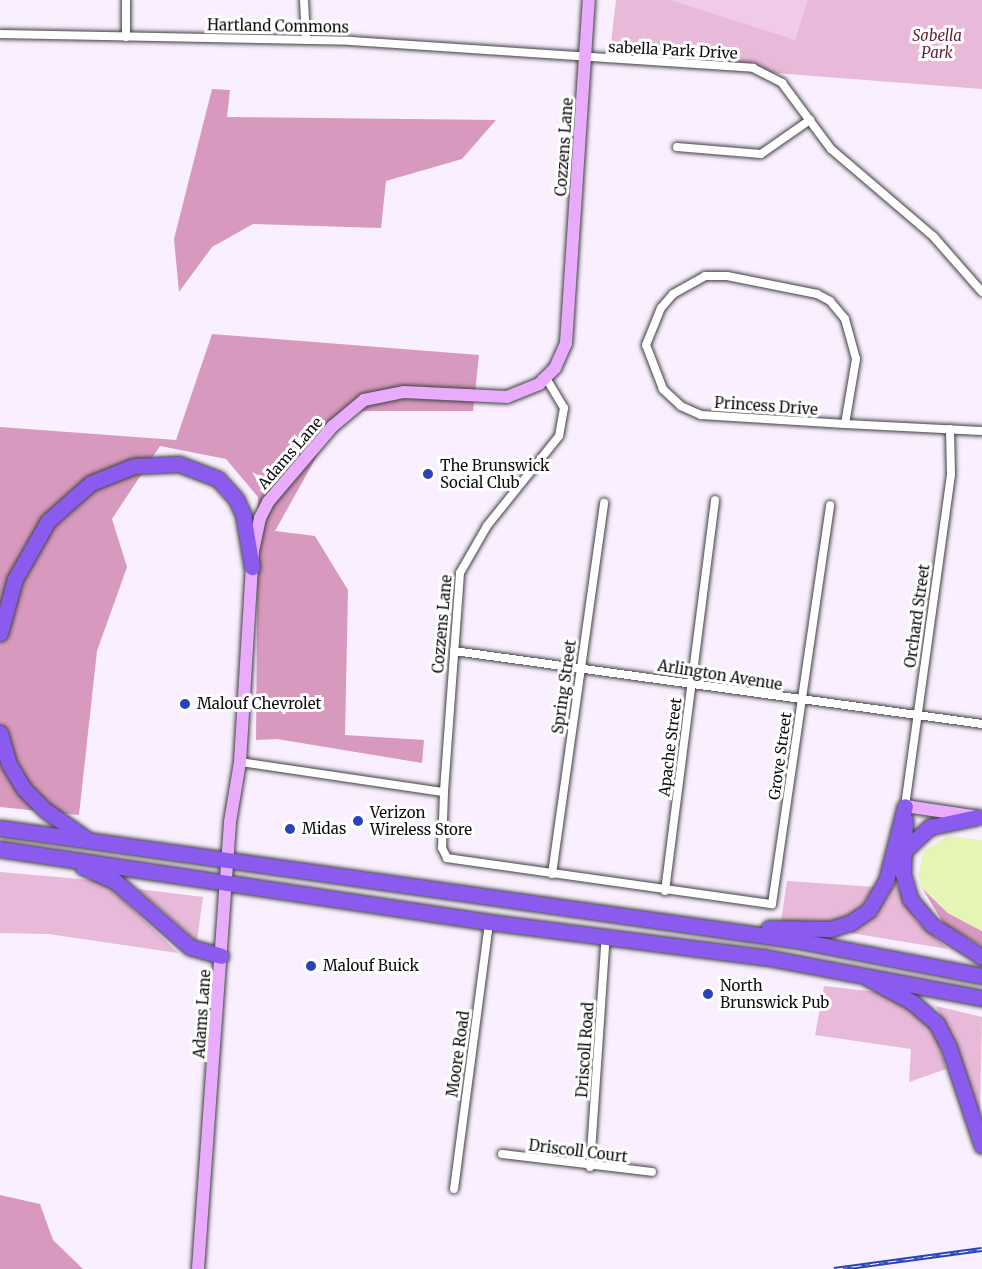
<!DOCTYPE html>
<html>
<head>
<meta charset="utf-8">
<style>
  body { margin:0 }
  #map { position:relative; width:982px; height:1269px; overflow:hidden; background:#f9efff; font-family:Merriweather,serif }
  div>[style] { position:absolute }
  .green>* { inset:0; background:#e8b9d8 }
  .forest>* { inset:0; background:#d899be }
  .pitch>* { inset:0; background:#f0cbe8 }
  .water>* { inset:0; background:#e5f5b5 }
  .roads { filter:drop-shadow(0 0 2px #414141) drop-shadow(0 0 2px #414141) }
  .street>* { height:8px; margin:-4px; padding:0 4px; transform-origin:4px; border-radius:4px; background:#fff }
  .secondary>* { height:12px; margin:-6px; padding:0 6px; transform-origin:6px; border-radius:6px; background:#e9acfd }
  .highway>* { height:15px; margin:-7.5px; padding:0 7.5px; transform-origin:7.5px; border-radius:7.5px; background:#8b5bf0 }
  .rail>* { height:5px; margin-top:-2.5px; transform-origin:0; background:repeating-linear-gradient(90deg,#fff 0 9px,#2944ba 0 18px); box-sizing:border-box; border-block:2px solid #2944ba }
  .dots>* { width:16px; height:16px; translate:-50% -50%; box-sizing:border-box; border:3px solid #fff; border-radius:50% }
  span { translate:-50% -50%; white-space:nowrap; text-align:center; line-height:1.15; -webkit-text-stroke:6px #fff; paint-order:stroke }
  .street-label { font-size:15px; color:#0e0e0e }
  .park-label { font-size:15px; color:#641f37; font-style:italic }
  .poi-label { font-size:15px; color:#0e0e0e }
  .left { translate:0 -50%; text-align:left }
</style>
</head>
<body>
<div id="map">
  <div class="green">
    <i style="clip-path:polygon(616px 0,982px 0,982px 89px,609px 60px)"></i>
    <i style="clip-path:polygon(0 872px,103px 881px,178px 953px,49px 934px,0 933px)"></i>
    <i style="clip-path:polygon(787px 881px,875px 887px,858px 911px,825px 925px,781px 921px)"></i>
    <i style="clip-path:polygon(895px 883px,917px 922px,948px 949px,851px 933px,883px 903px)"></i>
    <i style="clip-path:polygon(138px 889px,203px 897px,197px 941px)"></i>
    <i style="clip-path:polygon(824px 986px,876px 992px,913px 1009px,936px 1035px,946px 1069px,909px 1082px,911px 1049px,815px 1035px)"></i>
    <i style="clip-path:polygon(936px 1006px,982px 1017px,980px 1115px,947px 1027px)"></i>
  </div>
  <div class="forest">
    <i style="clip-path:polygon(212px 89px,230px 90px,227px 117px,496px 120px,462px 159px,386px 181px,381px 228px,253px 224px,212px 247px,179px 292px,174px 239px)"></i>
    <i style="clip-path:polygon(212px 334px,479px 355px,473px 411px,342px 411px,275px 531px,315px 536px,348px 590px,345px 735px,424px 740px,422px 763px,277px 739px,256px 740px,258px 497px,226px 459px,160px 446px,112px 519px,127px 567px,97px 651px,79px 815px,0 807px,0 427px,176px 440px)"></i>
    <i style="clip-path:polygon(922px 888px,948px 913px,982px 931px,982px 946px,944px 924px)"></i>
    <i style="clip-path:polygon(0 1195px,40px 1204px,53px 1240px,83px 1269px,0 1269px)"></i>
  </div>
  <div class="pitch">
    <i style="clip-path:polygon(670px 0,808px 0,795px 40px)"></i>
  </div>
  <div class="water">
    <i style="clip-path:polygon(948px 836px,982px 840px,982px 931px,948px 913px,922px 888px,918px 875px,924px 851px)"></i>
  </div>
  <div class="roads">
    <div class="street">
      <i style="left:126px;top:0;width:37px;rotate:90deg"></i>
      <i style="left:304px;top:0;width:40px;rotate:87.1deg"></i>
      <i style="left:0;top:34px;width:351px;rotate:1.1deg"></i>
      <i style="left:351px;top:41px;width:403px;rotate:3.8deg"></i>
      <i style="left:753px;top:68px;width:33px;rotate:27deg"></i>
      <i style="left:782px;top:83px;width:82px;rotate:53.4deg"></i>
      <i style="left:831px;top:149px;width:134px;rotate:40.5deg"></i>
      <i style="left:933px;top:236px;width:74px;rotate:48.8deg"></i>
      <i style="left:677px;top:147px;width:84px;rotate:4.8deg"></i>
      <i style="left:761px;top:154px;width:60px;rotate:-34.8deg"></i>
      <i style="left:705px;top:276px;width:22px"></i>
      <i style="left:727px;top:276px;width:92px;rotate:11.3deg"></i>
      <i style="left:817px;top:294px;width:15px;rotate:28deg"></i>
      <i style="left:830px;top:301px;width:23px;rotate:50deg"></i>
      <i style="left:845px;top:319px;width:41px;rotate:74.6deg"></i>
      <i style="left:856px;top:359px;width:66px;rotate:99.6deg"></i>
      <i style="left:845px;top:424px;width:144px;rotate:-176.4deg"></i>
      <i style="left:701px;top:415px;width:22px;rotate:-156deg"></i>
      <i style="left:681px;top:406px;width:25px;rotate:-137deg"></i>
      <i style="left:663px;top:389px;width:47px;rotate:-111.1deg"></i>
      <i style="left:646px;top:345px;width:40px;rotate:-68deg"></i>
      <i style="left:661px;top:308px;width:18px;rotate:-49deg"></i>
      <i style="left:673px;top:294px;width:37px;rotate:-29deg"></i>
      <i style="left:546px;top:378px;width:35px;rotate:59deg"></i>
      <i style="left:564px;top:408px;width:28px;rotate:100deg"></i>
      <i style="left:559px;top:436px;width:115px;rotate:128.7deg"></i>
      <i style="left:487px;top:526px;width:54px;rotate:119.9deg"></i>
      <i style="left:460px;top:573px;width:220px;rotate:94.2deg"></i>
      <i style="left:444px;top:792px;width:56px;rotate:92deg"></i>
      <i style="left:442px;top:848px;width:11px;rotate:63deg"></i>
      <i style="left:447px;top:858px;width:328px;rotate:8.1deg"></i>
      <i style="left:772px;top:904px;width:403px;rotate:-81.7deg"></i>
      <i style="left:845px;top:424px;width:137px;rotate:2.9deg"></i>
      <i style="left:454px;top:651px;width:533px;rotate:7.87deg"></i>
      <i style="left:240px;top:762px;width:206px;rotate:8.4deg"></i>
      <i style="left:905px;top:806px;width:335px;rotate:-82.1deg"></i>
      <i style="left:951px;top:474px;width:45px;rotate:-91.3deg"></i>
      <i style="left:552px;top:874px;width:375px;rotate:-82deg"></i>
      <i style="left:665px;top:891px;width:394px;rotate:-82.7deg"></i>
      <i style="left:502px;top:1154px;width:151px;rotate:6.8deg"></i>
      <i style="left:590px;top:1167px;width:233px;rotate:-86.1deg"></i>
      <i style="left:454px;top:1189px;width:269px;rotate:-82.5deg"></i>
    </div>
    <div class="secondary">
      <i style="left:905px;top:806px;width:68px;rotate:8.5deg"></i>
      <i style="left:198px;top:1269px;width:448px;rotate:-85.9deg"></i>
      <i style="left:230px;top:822px;width:61px;rotate:-80.5deg"></i>
      <i style="left:240px;top:762px;width:211px;rotate:-86.5deg"></i>
      <i style="left:253px;top:551px;width:34px;rotate:-78deg"></i>
      <i style="left:260px;top:518px;width:18px;rotate:-63deg"></i>
      <i style="left:268px;top:502px;width:100px;rotate:-49.5deg"></i>
      <i style="left:333px;top:426px;width:40px;rotate:-40deg"></i>
      <i style="left:364px;top:400px;width:41px;rotate:-11.3deg"></i>
      <i style="left:404px;top:392px;width:103px;rotate:2.8deg"></i>
      <i style="left:507px;top:397px;width:35px;rotate:-22deg"></i>
      <i style="left:539px;top:384px;width:23px;rotate:-45deg"></i>
      <i style="left:555px;top:368px;width:27px;rotate:-66deg"></i>
      <i style="left:566px;top:343px;width:344px;rotate:-86.2deg"></i>
    </div>
    <div class="highway">
      <i style="left:0;top:633px;width:56px;rotate:-74.5deg"></i>
      <i style="left:15px;top:579px;width:67px;rotate:-60.4deg"></i>
      <i style="left:48px;top:521px;width:57px;rotate:-41.5deg"></i>
      <i style="left:91px;top:483px;width:46px;rotate:-21.6deg"></i>
      <i style="left:134px;top:466px;width:45px;rotate:-2.5deg"></i>
      <i style="left:179px;top:464px;width:42px;rotate:21deg"></i>
      <i style="left:218px;top:479px;width:27px;rotate:48deg"></i>
      <i style="left:236px;top:499px;width:17px;rotate:65deg"></i>
      <i style="left:243px;top:514px;width:54px;rotate:80.4deg"></i>
      <i style="left:0;top:733px;width:32px;rotate:74deg"></i>
      <i style="left:9px;top:764px;width:29px;rotate:59deg"></i>
      <i style="left:24px;top:789px;width:30px;rotate:45deg"></i>
      <i style="left:45px;top:810px;width:52px;rotate:34.9deg"></i>
      <i style="left:905px;top:820px;width:54px;rotate:92.1deg"></i>
      <i style="left:903px;top:874px;width:26px;rotate:74deg"></i>
      <i style="left:910px;top:899px;width:34px;rotate:50deg"></i>
      <i style="left:932px;top:925px;width:59px;rotate:32.6deg"></i>
      <i style="left:0;top:828px;width:803px;rotate:8.02deg"></i>
      <i style="left:795px;top:940px;width:190px;rotate:10.9deg"></i>
      <i style="left:0;top:849px;width:494px;rotate:8.5deg"></i>
      <i style="left:489px;top:922px;width:277px;rotate:7.3deg"></i>
      <i style="left:764px;top:957px;width:222px;rotate:10.7deg"></i>
      <i style="left:906px;top:849px;width:33px;rotate:-43deg"></i>
      <i style="left:930px;top:827px;width:48px;rotate:-12deg"></i>
      <i style="left:83px;top:867px;width:36px;rotate:24deg"></i>
      <i style="left:116px;top:882px;width:98px;rotate:41.3deg"></i>
      <i style="left:190px;top:947px;width:32px;rotate:16deg"></i>
      <i style="left:769px;top:928px;width:61px;rotate:0.9deg"></i>
      <i style="left:830px;top:929px;width:21px;rotate:-17deg"></i>
      <i style="left:850px;top:923px;width:23px;rotate:-34deg"></i>
      <i style="left:869px;top:910px;width:34px;rotate:-60deg"></i>
      <i style="left:886px;top:881px;width:77px;rotate:-75.8deg"></i>
      <i style="left:869px;top:979px;width:49px;rotate:28.1deg"></i>
      <i style="left:912px;top:1002px;width:33px;rotate:41deg"></i>
      <i style="left:937px;top:1024px;width:27px;rotate:63deg"></i>
      <i style="left:949px;top:1048px;width:103px;rotate:71.4deg"></i>
    </div>
  </div>
  <div class="rail">
    <i style="left:834px;top:1269px;width:149px;rotate:-7.7deg"></i>
  </div>
  <div class="dots">
    <i style="left:428px;top:474px;background:#2944ba"></i>
    <i style="left:185px;top:704px;background:#2944ba"></i>
    <i style="left:358px;top:821px;background:#2944ba"></i>
    <i style="left:290px;top:829px;background:#2944ba"></i>
    <i style="left:311px;top:966px;background:#2944ba"></i>
    <i style="left:708px;top:994px;background:#2944ba"></i>
  </div>
  <div class="street-label">
    <span style="left:278px;top:26px;rotate:1deg">Hartland Commons</span>
    <span style="left:673px;top:50px;rotate:3deg">sabella Park Drive</span>
    <span style="left:564px;top:147px;rotate:-86deg">Cozzens Lane</span>
    <span style="left:766px;top:406px;rotate:4deg">Princess Drive</span>
    <span style="left:290px;top:453px;rotate:-49deg">Adams Lane</span>
    <span style="left:917px;top:616px;rotate:-82deg">Orchard Street</span>
    <span style="left:442px;top:624px;rotate:-85deg">Cozzens Lane</span>
    <span style="left:720px;top:675px;rotate:9deg">Arlington Avenue</span>
    <span style="left:564px;top:687px;rotate:-82deg">Spring Street</span>
    <span style="left:670px;top:747px;rotate:-83deg">Apache Street</span>
    <span style="left:780px;top:756px;rotate:-82deg">Grove Street</span>
    <span style="left:202px;top:1014px;rotate:-86deg">Adams Lane</span>
    <span style="left:585px;top:1050px;rotate:-86deg">Driscoll Road</span>
    <span style="left:458px;top:1054px;rotate:-82deg">Moore Road</span>
    <span style="left:578px;top:1151px;rotate:7deg">Driscoll Court</span>
  </div>
  <div class="park-label">
    <span style="left:937px;top:44px">Sabella<br>Park</span>
  </div>
  <div class="poi-label">
    <span class="left" style="left:440px;top:474px">The Brunswick<br>Social Club</span>
    <span class="left" style="left:197px;top:704px">Malouf Chevrolet</span>
    <span class="left" style="left:370px;top:821px">Verizon<br>Wireless Store</span>
    <span class="left" style="left:302px;top:829px">Midas</span>
    <span class="left" style="left:323px;top:966px">Malouf Buick</span>
    <span class="left" style="left:720px;top:994px">North<br>Brunswick Pub</span>
  </div>
</div>
</body>
</html>
